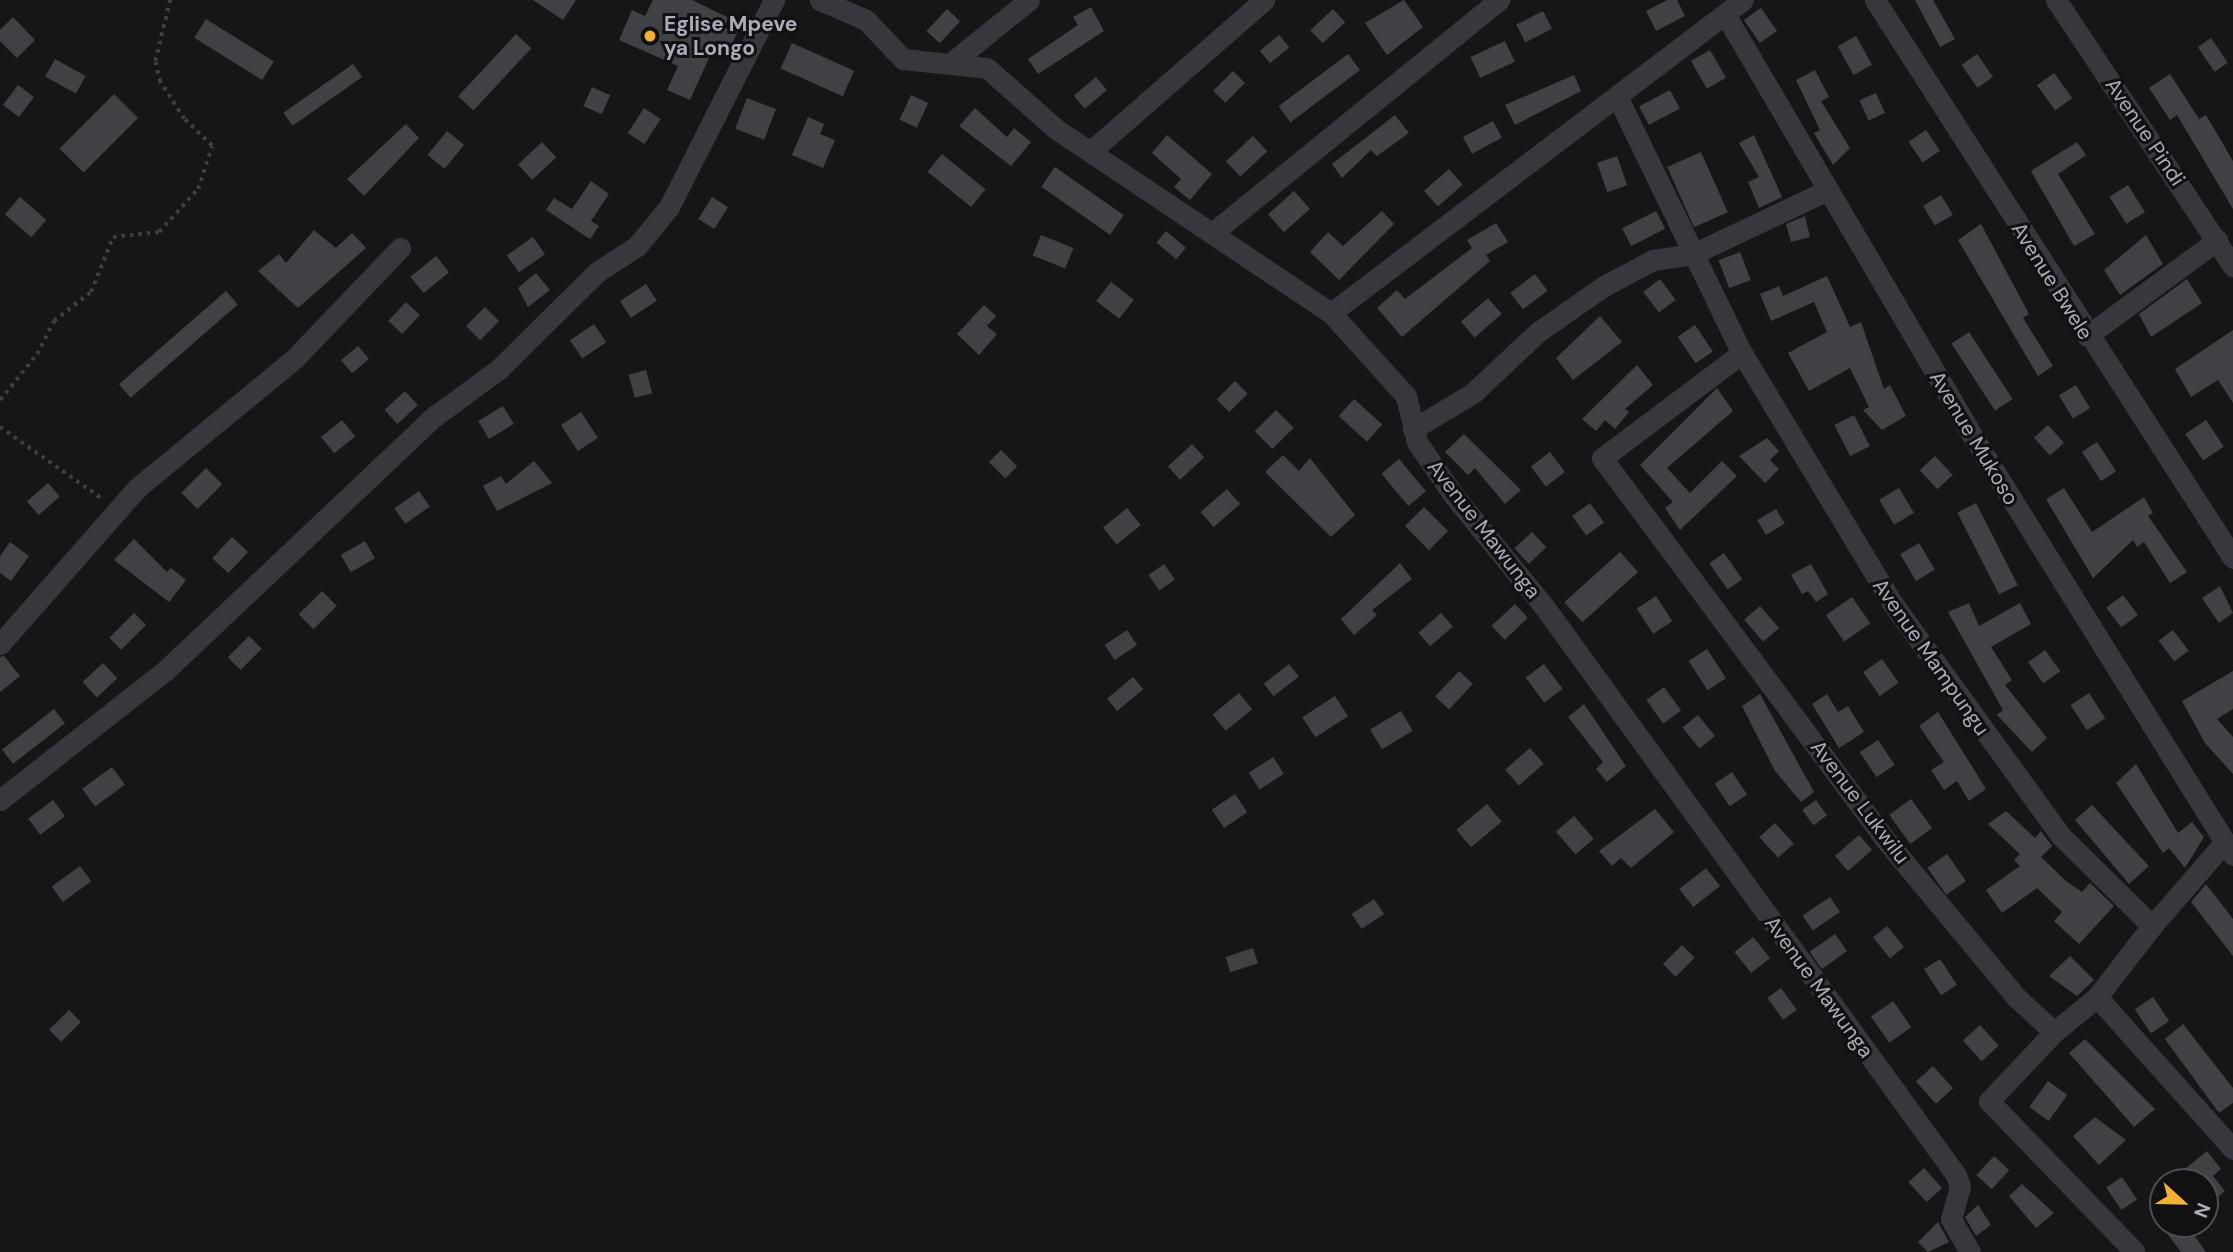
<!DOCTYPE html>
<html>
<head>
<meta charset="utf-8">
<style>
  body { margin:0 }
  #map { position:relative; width:2233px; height:1252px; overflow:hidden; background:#161618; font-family:"DM Sans",sans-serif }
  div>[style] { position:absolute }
  .building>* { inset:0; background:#404145; transform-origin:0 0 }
  .path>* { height:3.5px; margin-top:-1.75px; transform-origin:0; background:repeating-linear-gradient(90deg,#3d3f44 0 3.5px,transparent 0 8.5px) }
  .minor>* { height:21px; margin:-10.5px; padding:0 10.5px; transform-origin:10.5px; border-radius:10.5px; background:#37383d }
  .dots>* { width:19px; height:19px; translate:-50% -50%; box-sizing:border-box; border:4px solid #111113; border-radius:50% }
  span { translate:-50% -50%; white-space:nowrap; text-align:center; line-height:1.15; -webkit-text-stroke:6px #111113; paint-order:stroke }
  .poi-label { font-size:21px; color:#a8adb8; font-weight:700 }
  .left { translate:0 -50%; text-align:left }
  .street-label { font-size:21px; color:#a8adb8 }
  .north { position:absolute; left:2149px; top:1168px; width:70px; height:70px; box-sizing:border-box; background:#111113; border:2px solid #4d4f55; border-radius:50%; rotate:112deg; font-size:19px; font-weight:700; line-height:28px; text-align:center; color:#a8adb8 }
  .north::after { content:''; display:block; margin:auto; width:24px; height:32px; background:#f2b134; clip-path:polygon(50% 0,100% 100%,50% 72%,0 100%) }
</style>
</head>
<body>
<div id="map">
  <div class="building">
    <i style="clip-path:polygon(533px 0,576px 0,563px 20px)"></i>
    <i style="clip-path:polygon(653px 0,692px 0,729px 18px,724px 27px,737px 33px,727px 55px,713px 49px,690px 100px,667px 90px,678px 66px,619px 40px,632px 10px,645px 16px)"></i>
    <i style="clip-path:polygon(1404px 0,1423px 27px,1387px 55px,1365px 23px)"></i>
    <i style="clip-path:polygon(1667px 0,1677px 0,1685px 16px,1656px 31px,1646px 11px)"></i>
    <i style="clip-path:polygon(1915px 0,1933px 0,1955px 39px,1940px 47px)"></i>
    <i style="clip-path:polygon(1091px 7px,1104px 31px,1038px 74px,1028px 59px,1078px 25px,1073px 17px)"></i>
    <i style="left:1761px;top:8px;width:28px;height:21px;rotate:55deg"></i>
    <i style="left:947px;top:9px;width:18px;height:30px;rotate:43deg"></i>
    <i style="left:1333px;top:9px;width:18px;height:31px;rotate:47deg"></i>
    <i style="left:1543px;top:11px;width:20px;height:30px;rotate:63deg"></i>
    <i style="clip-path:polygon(13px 17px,35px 40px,17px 58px,0 41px,0 30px)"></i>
    <i style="left:206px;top:19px;width:80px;height:22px;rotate:32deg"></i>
    <i style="left:516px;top:34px;width:21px;height:85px;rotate:43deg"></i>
    <i style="left:1279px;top:35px;width:16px;height:25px;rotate:50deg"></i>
    <i style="left:1856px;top:36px;width:33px;height:21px;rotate:61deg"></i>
    <i style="left:2211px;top:38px;width:30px;height:16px;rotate:56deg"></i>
    <i style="left:1505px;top:41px;width:23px;height:38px;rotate:65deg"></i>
    <i style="left:792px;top:43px;width:68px;height:28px;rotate:24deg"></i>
    <i style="left:1710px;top:50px;width:32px;height:22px;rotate:60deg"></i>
    <i style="left:1348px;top:54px;width:20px;height:87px;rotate:53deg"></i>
    <i style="left:1977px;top:54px;width:28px;height:19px;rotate:55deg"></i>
    <i style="left:55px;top:59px;width:35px;height:20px;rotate:29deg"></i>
    <i style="left:353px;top:64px;width:16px;height:85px;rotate:55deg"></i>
    <i style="clip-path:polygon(1815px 70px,1829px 97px,1821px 101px,1850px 148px,1833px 165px,1814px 133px,1820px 130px,1796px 80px)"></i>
    <i style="left:1233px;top:71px;width:17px;height:28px;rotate:45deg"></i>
    <i style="left:2054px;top:73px;width:31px;height:21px;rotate:54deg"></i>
    <i style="clip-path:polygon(2170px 74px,2199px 119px,2206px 115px,2233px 161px,2233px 209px,2177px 115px,2170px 120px,2149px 88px)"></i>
    <i style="clip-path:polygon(1574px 75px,1581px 91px,1515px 125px,1505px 105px)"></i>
    <i style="left:1096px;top:77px;width:17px;height:29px;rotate:50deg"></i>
    <i style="left:18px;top:85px;width:20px;height:25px;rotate:37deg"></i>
    <i style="left:592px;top:87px;width:20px;height:21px;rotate:24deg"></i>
    <i style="left:1670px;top:90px;width:21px;height:35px;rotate:62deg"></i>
    <i style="left:1876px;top:93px;width:22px;height:18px;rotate:66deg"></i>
    <i style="left:114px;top:94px;width:34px;height:77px;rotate:45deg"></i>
    <i style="left:911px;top:95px;width:19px;height:27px;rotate:25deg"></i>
    <i style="left:747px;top:98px;width:31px;height:33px;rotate:21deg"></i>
    <i style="left:644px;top:108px;width:20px;height:30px;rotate:33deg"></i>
    <i style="clip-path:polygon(975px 108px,1007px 137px,1014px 128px,1031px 142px,1011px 166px,959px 126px)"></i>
    <i style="clip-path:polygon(1395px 115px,1409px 133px,1377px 156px,1371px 150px,1342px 178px,1332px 164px)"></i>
    <i style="clip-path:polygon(808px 117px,824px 124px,820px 134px,835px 140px,823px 168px,792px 155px)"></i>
    <i style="left:1493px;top:121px;width:19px;height:34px;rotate:62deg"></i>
    <i style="clip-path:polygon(406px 124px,419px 138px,364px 196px,347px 179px)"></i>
    <i style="left:1926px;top:130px;width:25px;height:21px;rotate:56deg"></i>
    <i style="left:447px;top:131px;width:22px;height:31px;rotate:39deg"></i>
    <i style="clip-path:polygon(1167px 135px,1212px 174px,1190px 200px,1174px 187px,1181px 179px,1152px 153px)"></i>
    <i style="clip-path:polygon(1754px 135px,1782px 197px,1759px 208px,1748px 182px,1759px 177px,1739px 143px)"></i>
    <i style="left:1253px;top:136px;width:21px;height:37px;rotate:47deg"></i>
    <i style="left:542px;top:142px;width:21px;height:33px;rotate:47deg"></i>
    <i style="clip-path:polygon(2077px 142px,2086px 155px,2058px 174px,2095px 234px,2074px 246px,2031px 171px)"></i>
    <i style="left:1701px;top:152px;width:66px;height:37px;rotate:66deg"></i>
    <i style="left:942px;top:154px;width:56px;height:23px;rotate:39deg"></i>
    <i style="left:1617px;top:156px;width:31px;height:21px;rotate:71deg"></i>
    <i style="left:1055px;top:167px;width:84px;height:24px;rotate:35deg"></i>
    <i style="left:1449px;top:169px;width:21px;height:33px;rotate:49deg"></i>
    <i style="clip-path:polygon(591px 181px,609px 194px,591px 221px,599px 226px,590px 239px,546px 210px,554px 198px,572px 209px)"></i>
    <i style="left:2128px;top:185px;width:32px;height:22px;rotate:58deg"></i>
    <i style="left:1294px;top:191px;width:24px;height:35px;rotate:48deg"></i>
    <i style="left:1941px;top:195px;width:23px;height:21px;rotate:59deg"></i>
    <i style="left:20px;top:197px;width:35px;height:23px;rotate:41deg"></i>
    <i style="left:712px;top:197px;width:19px;height:26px;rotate:32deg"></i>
    <i style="clip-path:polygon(1382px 211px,1394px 224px,1339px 280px,1310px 252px,1328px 232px,1343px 246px)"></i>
    <i style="left:1656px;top:211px;width:20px;height:38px;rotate:63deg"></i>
    <i style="clip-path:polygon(1805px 216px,1810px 237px,1791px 242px,1786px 224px)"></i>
    <i style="clip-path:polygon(1496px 223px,1508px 242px,1486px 255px,1490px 261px,1402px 337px,1377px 308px,1397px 290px,1405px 299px,1472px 248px,1467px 240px)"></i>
    <i style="clip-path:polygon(1981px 224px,2029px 314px,2023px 318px,2053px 366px,2038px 376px,1958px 240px)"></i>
    <i style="clip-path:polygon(314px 230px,336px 248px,352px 233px,366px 248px,298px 308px,258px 271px,279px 254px,286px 263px)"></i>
    <i style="left:1166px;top:231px;width:26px;height:15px;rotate:40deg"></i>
    <i style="left:1041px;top:235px;width:35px;height:22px;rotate:22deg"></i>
    <i style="clip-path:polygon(2146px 235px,2163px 264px,2120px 295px,2104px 270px)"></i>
    <i style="left:533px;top:237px;width:21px;height:32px;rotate:55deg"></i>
    <i style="left:1740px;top:252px;width:30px;height:23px;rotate:69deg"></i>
    <i style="left:436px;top:256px;width:21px;height:33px;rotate:51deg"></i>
    <i style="clip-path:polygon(536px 273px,550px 290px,528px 307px,518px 288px)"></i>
    <i style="left:1535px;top:274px;width:21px;height:31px;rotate:53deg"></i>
    <i style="clip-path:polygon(1827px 276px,1850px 327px,1861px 322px,1884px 389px,1890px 385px,1906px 416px,1882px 430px,1863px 410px,1869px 407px,1850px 368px,1809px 391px,1788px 353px,1827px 332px,1814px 302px,1771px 321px,1760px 294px,1779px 286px,1783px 296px)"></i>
    <i style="left:1660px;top:279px;width:26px;height:21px;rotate:53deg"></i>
    <i style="clip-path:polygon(2187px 279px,2202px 303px,2151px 337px,2139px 314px)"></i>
    <i style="left:1111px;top:282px;width:29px;height:24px;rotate:38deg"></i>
    <i style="left:646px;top:284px;width:20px;height:31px;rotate:57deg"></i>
    <i style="left:226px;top:291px;width:18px;height:142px;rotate:49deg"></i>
    <i style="left:1488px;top:298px;width:21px;height:36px;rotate:49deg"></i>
    <i style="left:406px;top:302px;width:19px;height:26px;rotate:43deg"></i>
    <i style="clip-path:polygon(984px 305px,996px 316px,987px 326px,997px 334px,979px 355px,957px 334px)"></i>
    <i style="left:485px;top:307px;width:20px;height:27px;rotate:45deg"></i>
    <i style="clip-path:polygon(1600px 316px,1622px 342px,1573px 380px,1556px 358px)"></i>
    <i style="left:594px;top:324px;width:22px;height:29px;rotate:56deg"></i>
    <i style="left:1695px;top:325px;width:32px;height:21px;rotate:56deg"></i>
    <i style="clip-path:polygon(2233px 330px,2233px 403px,2218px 380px,2191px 397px,2175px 369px)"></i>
    <i style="left:1969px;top:332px;width:80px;height:21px;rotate:57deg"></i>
    <i style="left:358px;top:346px;width:17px;height:22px;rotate:50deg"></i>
    <i style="clip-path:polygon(1637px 365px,1653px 385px,1625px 409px,1629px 412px,1615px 429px,1605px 420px,1596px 431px,1582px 419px)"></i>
    <i style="left:646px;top:370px;width:24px;height:18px;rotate:75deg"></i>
    <i style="left:1235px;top:381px;width:18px;height:26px;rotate:45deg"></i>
    <i style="left:2076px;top:385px;width:27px;height:20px;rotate:59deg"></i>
    <i style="clip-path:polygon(1717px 388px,1733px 411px,1667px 468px,1690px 493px,1722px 461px,1737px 476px,1680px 530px,1665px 508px,1673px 502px,1640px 465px)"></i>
    <i style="left:405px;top:391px;width:19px;height:28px;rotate:47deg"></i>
    <i style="left:1354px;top:399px;width:38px;height:23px;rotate:42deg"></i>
    <i style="left:503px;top:406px;width:21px;height:29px;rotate:59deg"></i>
    <i style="left:1276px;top:410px;width:25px;height:30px;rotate:45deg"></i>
    <i style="left:581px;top:412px;width:31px;height:24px;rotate:57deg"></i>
    <i style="left:1854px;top:415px;width:35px;height:22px;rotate:63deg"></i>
    <i style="left:342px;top:420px;width:21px;height:27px;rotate:51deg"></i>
    <i style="left:2206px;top:420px;width:32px;height:25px;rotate:56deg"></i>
    <i style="left:2048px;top:425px;width:24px;height:19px;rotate:48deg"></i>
    <i style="clip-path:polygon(1464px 434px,1521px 490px,1505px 504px,1475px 468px,1468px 475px,1445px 452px)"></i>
    <i style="clip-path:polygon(1767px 438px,1779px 451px,1770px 460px,1779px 469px,1765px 483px,1739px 456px)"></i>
    <i style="left:2097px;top:442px;width:35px;height:18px;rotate:57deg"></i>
    <i style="left:1192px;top:444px;width:18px;height:33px;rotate:47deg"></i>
    <i style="left:1001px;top:450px;width:23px;height:17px;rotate:45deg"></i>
    <i style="left:1550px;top:452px;width:25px;height:24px;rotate:53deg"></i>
    <i style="clip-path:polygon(1283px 455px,1299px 471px,1310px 458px,1355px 515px,1331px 537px,1265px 472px)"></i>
    <i style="left:1935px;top:456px;width:26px;height:21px;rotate:47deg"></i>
    <i style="left:1399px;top:459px;width:42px;height:23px;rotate:50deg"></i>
    <i style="clip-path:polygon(534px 461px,552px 483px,497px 511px,483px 486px,501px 476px,506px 484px)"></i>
    <i style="left:206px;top:468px;width:23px;height:35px;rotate:45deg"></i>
    <i style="left:48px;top:483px;width:18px;height:28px;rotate:49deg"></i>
    <i style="left:1899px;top:488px;width:29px;height:23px;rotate:59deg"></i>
    <i style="clip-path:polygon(2064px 488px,2092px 532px,2144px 497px,2153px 513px,2148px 516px,2187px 572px,2170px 583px,2144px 542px,2137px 547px,2133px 540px,2093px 578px,2046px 499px)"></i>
    <i style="left:1227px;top:489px;width:20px;height:35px;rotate:49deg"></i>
    <i style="left:419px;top:491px;width:19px;height:30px;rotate:55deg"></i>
    <i style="left:1590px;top:503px;width:24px;height:22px;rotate:54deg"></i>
    <i style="left:1976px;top:503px;width:92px;height:21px;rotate:63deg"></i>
    <i style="left:1424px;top:507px;width:34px;height:27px;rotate:45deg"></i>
    <i style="left:1127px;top:508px;width:22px;height:31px;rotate:51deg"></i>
    <i style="left:1776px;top:509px;width:17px;height:22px;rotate:59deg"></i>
    <i style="left:1532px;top:532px;width:21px;height:24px;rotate:47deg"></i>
    <i style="left:232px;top:537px;width:22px;height:29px;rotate:43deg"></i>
    <i style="clip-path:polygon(134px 539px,167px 572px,171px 568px,186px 580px,169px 602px,114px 560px)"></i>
    <i style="left:365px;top:541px;width:20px;height:28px;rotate:60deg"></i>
    <i style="clip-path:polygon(10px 542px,29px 556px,11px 581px,0 573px,0 556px)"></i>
    <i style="left:1919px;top:543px;width:31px;height:22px;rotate:59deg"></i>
    <i style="left:1620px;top:552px;width:27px;height:75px;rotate:48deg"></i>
    <i style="left:1724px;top:553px;width:32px;height:18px;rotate:55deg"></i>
    <i style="clip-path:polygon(1400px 563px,1412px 579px,1372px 610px,1377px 615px,1354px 635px,1341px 619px)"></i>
    <i style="left:1164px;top:564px;width:19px;height:19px;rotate:55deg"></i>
    <i style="clip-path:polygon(1811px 564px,1828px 594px,1816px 602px,1808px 591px,1802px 594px,1791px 575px)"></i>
    <i style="clip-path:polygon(2220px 586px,2233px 613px,2219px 623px,2202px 598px)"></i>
    <i style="left:322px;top:591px;width:21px;height:33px;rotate:45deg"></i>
    <i style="left:2123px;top:595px;width:25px;height:21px;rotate:53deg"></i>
    <i style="left:1656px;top:596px;width:30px;height:23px;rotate:57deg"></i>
    <i style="left:1852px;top:597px;width:32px;height:32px;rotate:55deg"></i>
    <i style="clip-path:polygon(1969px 603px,1979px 626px,2020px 603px,2031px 624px,1991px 647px,2012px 680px,2005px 685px,2047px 738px,2032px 752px,1997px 715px,2003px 710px,1948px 612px)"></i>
    <i style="left:1515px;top:604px;width:19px;height:32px;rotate:47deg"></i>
    <i style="left:1760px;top:606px;width:29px;height:21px;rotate:49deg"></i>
    <i style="left:134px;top:613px;width:17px;height:35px;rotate:45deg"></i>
    <i style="left:1441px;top:613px;width:18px;height:30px;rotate:49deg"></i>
    <i style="left:1127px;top:630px;width:18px;height:27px;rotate:56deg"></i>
    <i style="left:2173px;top:630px;width:26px;height:18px;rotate:53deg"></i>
    <i style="left:249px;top:636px;width:18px;height:30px;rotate:45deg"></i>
    <i style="left:1707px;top:649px;width:35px;height:22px;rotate:57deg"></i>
    <i style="left:2045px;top:650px;width:26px;height:21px;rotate:54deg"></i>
    <i style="clip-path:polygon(4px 656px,20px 676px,0 692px,0 657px)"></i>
    <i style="left:1882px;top:659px;width:29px;height:23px;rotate:55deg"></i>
    <i style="left:103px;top:663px;width:21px;height:28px;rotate:47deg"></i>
    <i style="left:1289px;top:664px;width:16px;height:32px;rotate:52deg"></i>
    <i style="left:1544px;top:664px;width:31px;height:23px;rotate:53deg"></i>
    <i style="left:1459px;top:671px;width:19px;height:35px;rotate:43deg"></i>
    <i style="clip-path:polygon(2233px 671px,2233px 709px,2217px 719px,2233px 737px,2233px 774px,2205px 743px,2182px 701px)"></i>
    <i style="left:1133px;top:677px;width:16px;height:34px;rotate:50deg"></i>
    <i style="left:1664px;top:687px;width:29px;height:22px;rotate:54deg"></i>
    <i style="left:1239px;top:693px;width:21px;height:34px;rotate:51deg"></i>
    <i style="left:2089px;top:693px;width:30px;height:22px;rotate:57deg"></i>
    <i style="clip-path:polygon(1760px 694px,1814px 792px,1801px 802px,1775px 771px,1742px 706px)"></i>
    <i style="clip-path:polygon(1827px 694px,1838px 712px,1848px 706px,1864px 732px,1839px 748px,1812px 704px)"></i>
    <i style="left:1335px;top:696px;width:24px;height:39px;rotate:57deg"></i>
    <i style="clip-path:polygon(1584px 704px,1626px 766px,1607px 782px,1596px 769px,1603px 762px,1568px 717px)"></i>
    <i style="left:54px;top:709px;width:18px;height:66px;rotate:52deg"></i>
    <i style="left:1401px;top:711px;width:23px;height:36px;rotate:59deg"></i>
    <i style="clip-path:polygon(1938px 712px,1986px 789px,1969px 801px,1957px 781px,1944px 790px,1931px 770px,1944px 762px,1919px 726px)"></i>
    <i style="left:1698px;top:715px;width:27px;height:20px;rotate:51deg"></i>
    <i style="left:1878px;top:740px;width:30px;height:22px;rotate:56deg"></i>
    <i style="left:1530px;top:748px;width:21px;height:33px;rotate:49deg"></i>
    <i style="left:1273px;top:757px;width:20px;height:29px;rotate:57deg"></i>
    <i style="clip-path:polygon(2136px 764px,2178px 833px,2192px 822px,2204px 837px,2185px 868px,2169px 848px,2163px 853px,2116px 783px)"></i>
    <i style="left:112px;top:767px;width:22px;height:37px;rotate:54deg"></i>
    <i style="left:1732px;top:772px;width:27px;height:21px;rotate:56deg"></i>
    <i style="left:1235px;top:794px;width:22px;height:28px;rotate:56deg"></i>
    <i style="left:1911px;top:799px;width:36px;height:27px;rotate:54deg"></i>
    <i style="left:53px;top:800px;width:20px;height:31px;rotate:53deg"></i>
    <i style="left:1816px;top:800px;width:19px;height:17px;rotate:54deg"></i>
    <i style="left:1487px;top:804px;width:23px;height:40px;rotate:50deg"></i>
    <i style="clip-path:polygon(2092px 805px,2149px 866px,2129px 884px,2075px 820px)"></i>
    <i style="clip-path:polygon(1655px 809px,1674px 832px,1631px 868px,1621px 858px,1612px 866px,1599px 851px)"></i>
    <i style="clip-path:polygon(2006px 811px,2035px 838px,2041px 831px,2052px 846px,2041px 857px,2066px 881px,2082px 892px,2090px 883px,2114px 906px,2079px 944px,2054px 921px,2062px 912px,2037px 888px,2002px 913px,1986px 890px,2020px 866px,2014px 860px,2020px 854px,1988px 824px)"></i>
    <i style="left:1574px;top:816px;width:30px;height:24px;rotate:49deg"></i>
    <i style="left:1775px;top:823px;width:28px;height:21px;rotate:48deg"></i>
    <i style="left:1859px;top:835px;width:20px;height:32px;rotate:49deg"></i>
    <i style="left:1947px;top:854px;width:33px;height:24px;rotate:55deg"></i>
    <i style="left:80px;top:866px;width:19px;height:35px;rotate:54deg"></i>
    <i style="left:1706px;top:868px;width:23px;height:34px;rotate:52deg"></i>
    <i style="clip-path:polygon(2206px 884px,2233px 919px,2233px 956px,2191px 902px)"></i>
    <i style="left:1830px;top:897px;width:18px;height:33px;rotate:56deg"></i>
    <i style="left:1374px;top:899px;width:18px;height:27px;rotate:56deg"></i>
    <i style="left:1887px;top:926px;width:27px;height:18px;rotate:51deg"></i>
    <i style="left:1835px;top:934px;width:21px;height:31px;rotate:55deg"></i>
    <i style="left:1753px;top:937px;width:27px;height:24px;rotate:51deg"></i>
    <i style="left:1682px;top:945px;width:18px;height:27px;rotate:45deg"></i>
    <i style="left:1253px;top:948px;width:16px;height:29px;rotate:72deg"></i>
    <i style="clip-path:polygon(2070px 956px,2094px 980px,2077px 996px,2049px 976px)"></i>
    <i style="left:1940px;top:959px;width:31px;height:19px;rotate:57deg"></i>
    <i style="left:1781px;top:988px;width:27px;height:17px;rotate:54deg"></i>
    <i style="left:2153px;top:997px;width:29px;height:22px;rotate:56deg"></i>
    <i style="left:1893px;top:1001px;width:32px;height:27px;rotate:55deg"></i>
    <i style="left:69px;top:1010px;width:17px;height:28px;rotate:45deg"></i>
    <i style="clip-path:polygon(2183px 1024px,2233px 1088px,2233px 1103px,2219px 1113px,2165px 1039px)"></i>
    <i style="left:1980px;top:1025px;width:28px;height:23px;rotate:48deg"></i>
    <i style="clip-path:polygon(2085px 1039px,2155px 1109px,2134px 1127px,2069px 1053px)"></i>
    <i style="left:1933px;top:1066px;width:30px;height:23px;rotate:48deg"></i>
    <i style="left:2048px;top:1081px;width:24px;height:32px;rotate:36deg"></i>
    <i style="clip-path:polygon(2095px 1117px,2126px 1140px,2099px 1165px,2073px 1136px)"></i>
    <i style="clip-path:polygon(2207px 1151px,2221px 1169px,2213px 1176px,2225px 1191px,2205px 1208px,2205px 1182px,2169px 1182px)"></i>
    <i style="left:1994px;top:1156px;width:21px;height:26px;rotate:43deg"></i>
    <i style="left:1924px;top:1168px;width:27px;height:21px;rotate:48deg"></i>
    <i style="left:2122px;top:1177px;width:27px;height:19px;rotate:56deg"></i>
    <i style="clip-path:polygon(2022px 1184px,2054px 1213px,2036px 1228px,2009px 1196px)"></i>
    <i style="clip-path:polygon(1978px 1205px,1991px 1225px,1976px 1236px,1965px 1217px)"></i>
    <i style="clip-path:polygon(1938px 1222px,1949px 1242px,1928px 1252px,1918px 1242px)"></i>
    <i style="clip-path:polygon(2160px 1224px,2186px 1224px,2206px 1252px,2181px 1252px)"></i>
  </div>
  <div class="path">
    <i style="left:0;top:400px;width:59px;rotate:-51.2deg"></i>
    <i style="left:37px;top:354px;width:37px;rotate:-63deg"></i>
    <i style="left:54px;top:321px;width:47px;rotate:-38.1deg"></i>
    <i style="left:91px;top:292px;width:59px;rotate:-68.2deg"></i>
    <i style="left:113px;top:237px;width:46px;rotate:-6.2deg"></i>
    <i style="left:159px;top:232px;width:58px;rotate:-47.8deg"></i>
    <i style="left:198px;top:189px;width:45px;rotate:-72deg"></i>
    <i style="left:212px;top:146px;width:39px;rotate:-136deg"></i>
    <i style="left:184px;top:119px;width:44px;rotate:-123deg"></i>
    <i style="left:160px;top:82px;width:22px;rotate:-103deg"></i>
    <i style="left:155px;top:61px;width:63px;rotate:-76.2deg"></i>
    <i style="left:0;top:427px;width:123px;rotate:35.1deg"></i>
  </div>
  <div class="minor">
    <i style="left:820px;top:0;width:50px;rotate:23.5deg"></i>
    <i style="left:866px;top:20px;width:54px;rotate:46.5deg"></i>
    <i style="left:903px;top:59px;width:84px;rotate:6.1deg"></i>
    <i style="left:987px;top:68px;width:92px;rotate:41.5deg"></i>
    <i style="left:1056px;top:129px;width:331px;rotate:33.8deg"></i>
    <i style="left:1331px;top:313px;width:112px;rotate:47.9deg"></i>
    <i style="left:1406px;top:396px;width:47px;rotate:76.6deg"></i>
    <i style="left:1417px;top:442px;width:65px;rotate:55.6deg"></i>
    <i style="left:1454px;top:496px;width:141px;rotate:50.8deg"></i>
    <i style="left:1543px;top:605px;width:704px;rotate:54.07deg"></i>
    <i style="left:1956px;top:1175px;width:12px;rotate:70deg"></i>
    <i style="left:1960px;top:1186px;width:34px;rotate:105deg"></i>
    <i style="left:1951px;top:1219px;width:38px;rotate:60deg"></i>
    <i style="left:1875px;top:0;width:663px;rotate:57.32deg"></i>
    <i style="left:2056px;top:0;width:320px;rotate:56.4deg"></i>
    <i style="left:1725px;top:14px;width:479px;rotate:59.6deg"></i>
    <i style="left:1967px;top:427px;width:504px;rotate:58.14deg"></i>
    <i style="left:951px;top:63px;width:100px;rotate:-38.9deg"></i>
    <i style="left:1617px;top:96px;width:286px;rotate:64.1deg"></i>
    <i style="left:1742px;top:353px;width:293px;rotate:59deg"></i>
    <i style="left:1893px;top:604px;width:286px;rotate:54.1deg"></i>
    <i style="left:2061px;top:836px;width:128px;rotate:44.7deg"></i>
    <i style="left:2152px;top:926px;width:90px;rotate:127.8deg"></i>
    <i style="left:2097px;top:997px;width:204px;rotate:48.2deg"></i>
    <i style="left:1091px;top:151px;width:230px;rotate:-41.1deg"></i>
    <i style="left:1216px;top:230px;width:365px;rotate:-39.1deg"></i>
    <i style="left:1331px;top:313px;width:517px;rotate:-37.22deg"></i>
    <i style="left:2087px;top:336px;width:162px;rotate:-36.4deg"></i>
    <i style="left:1742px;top:353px;width:175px;rotate:143.1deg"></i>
    <i style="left:1602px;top:458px;width:473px;rotate:53.4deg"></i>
    <i style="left:1884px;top:838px;width:208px;rotate:50.3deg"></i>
    <i style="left:2017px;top:998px;width:50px;rotate:42.6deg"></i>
    <i style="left:2054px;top:1032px;width:95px;rotate:133.3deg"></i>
    <i style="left:1989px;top:1101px;width:210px;rotate:46deg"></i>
    <i style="left:1413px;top:429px;width:70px;rotate:-31deg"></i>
    <i style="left:1473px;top:393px;width:89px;rotate:-43.2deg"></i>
    <i style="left:1538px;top:332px;width:80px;rotate:-34.9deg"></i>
    <i style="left:1604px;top:286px;width:55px;rotate:-28deg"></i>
    <i style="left:1653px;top:260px;width:40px;rotate:-8.5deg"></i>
    <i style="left:1693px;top:254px;width:149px;rotate:-25.4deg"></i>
    <i style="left:0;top:644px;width:208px;rotate:-48.7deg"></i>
    <i style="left:137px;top:488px;width:205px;rotate:-39.4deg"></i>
    <i style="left:295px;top:358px;width:152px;rotate:-46.3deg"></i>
    <i style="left:0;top:800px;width:212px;rotate:-38.1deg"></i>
    <i style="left:167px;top:669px;width:369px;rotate:-43.4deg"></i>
    <i style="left:435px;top:416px;width:79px;rotate:-36.3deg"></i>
    <i style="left:499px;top:369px;width:138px;rotate:-44.7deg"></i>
    <i style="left:597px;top:272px;width:48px;rotate:-33deg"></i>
    <i style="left:637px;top:246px;width:50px;rotate:-50.6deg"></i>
    <i style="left:669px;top:207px;width:232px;rotate:-63.1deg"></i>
    <i style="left:2152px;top:926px;width:110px;rotate:-49.1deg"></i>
    <i style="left:2054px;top:1032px;width:55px;rotate:-39.1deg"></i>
  </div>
  <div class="dots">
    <i style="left:650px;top:36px;background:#f2b134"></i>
  </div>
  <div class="poi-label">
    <span class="left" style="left:664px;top:36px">Eglise Mpeve<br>ya Longo</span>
  </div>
  <div class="street-label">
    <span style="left:2145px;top:132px;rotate:56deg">Avenue Pindi</span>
    <span style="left:2052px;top:281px;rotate:58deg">Avenue Bwele</span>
    <span style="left:1974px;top:438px;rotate:59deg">Avenue Mukoso</span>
    <span style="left:1484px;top:529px;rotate:52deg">Avenue Mawunga</span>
    <span style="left:1931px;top:657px;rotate:55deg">Avenue Mampungu</span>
    <span style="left:1860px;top:802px;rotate:53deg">Avenue Lukwilu</span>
    <span style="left:1819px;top:987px;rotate:54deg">Avenue Mawunga</span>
  </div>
  <div class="north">N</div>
</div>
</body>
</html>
